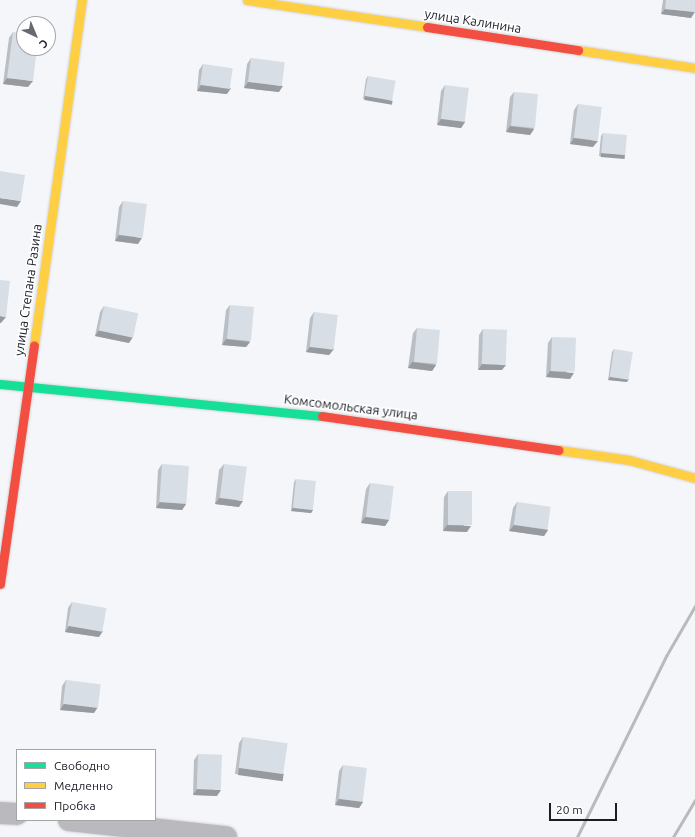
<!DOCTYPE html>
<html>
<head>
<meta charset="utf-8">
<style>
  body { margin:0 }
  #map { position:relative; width:695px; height:837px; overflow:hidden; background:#f5f6f9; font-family:Ubuntu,sans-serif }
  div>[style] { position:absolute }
  .roads { filter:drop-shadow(0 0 1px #d3d3d6) drop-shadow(0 0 1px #d3d3d6) }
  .street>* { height:22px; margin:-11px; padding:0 11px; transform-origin:11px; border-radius:11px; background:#bababe }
  .fast>* { height:9px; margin:-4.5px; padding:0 4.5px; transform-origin:4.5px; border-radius:4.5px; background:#16e098 }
  .slow>* { height:9px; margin:-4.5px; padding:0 4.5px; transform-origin:4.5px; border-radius:4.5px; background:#ffcf43 }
  .jam>* { height:9px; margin:-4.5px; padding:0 4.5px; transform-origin:4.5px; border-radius:4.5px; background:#f24e42 }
  .rail>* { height:3px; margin:-1.5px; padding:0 1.5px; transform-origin:1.5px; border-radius:1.5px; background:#b9babd }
  .wall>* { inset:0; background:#babfc5 }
  .shaded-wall>* { inset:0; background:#979ba0; transform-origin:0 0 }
  .building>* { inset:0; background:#d8dee5; transform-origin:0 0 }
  span { translate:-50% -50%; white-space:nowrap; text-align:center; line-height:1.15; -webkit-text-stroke:3px #fff; paint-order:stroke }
  .street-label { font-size:13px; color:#191d26 }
  .legend { position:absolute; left:16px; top:749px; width:140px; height:72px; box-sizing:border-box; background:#fff; border:1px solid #a3a5a8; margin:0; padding:5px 7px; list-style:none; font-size:12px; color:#191d26 }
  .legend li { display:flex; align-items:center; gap:8px; height:20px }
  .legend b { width:20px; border:1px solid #a3a5a8 }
  .north { position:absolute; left:16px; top:16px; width:40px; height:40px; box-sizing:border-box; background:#fff; border:1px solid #a3a5a8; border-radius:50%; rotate:136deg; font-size:11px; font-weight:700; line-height:16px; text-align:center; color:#191d26 }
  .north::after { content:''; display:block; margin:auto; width:14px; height:18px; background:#666970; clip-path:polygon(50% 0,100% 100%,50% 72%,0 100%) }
  .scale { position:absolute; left:549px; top:803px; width:68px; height:18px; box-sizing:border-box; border:2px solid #191d26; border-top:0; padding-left:5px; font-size:12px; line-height:14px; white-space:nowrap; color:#191d26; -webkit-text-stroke:3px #fff; paint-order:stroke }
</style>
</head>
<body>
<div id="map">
  <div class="roads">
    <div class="street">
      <i style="left:0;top:813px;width:17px;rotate:3deg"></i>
      <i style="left:69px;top:820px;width:158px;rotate:6.2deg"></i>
    </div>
    <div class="fast">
      <i style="left:0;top:384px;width:324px;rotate:5.7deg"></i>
    </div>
    <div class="slow">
      <i style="left:247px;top:0;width:182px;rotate:8.5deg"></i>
      <i style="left:578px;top:50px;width:118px;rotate:8.7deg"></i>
      <i style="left:34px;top:345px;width:348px;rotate:-82.1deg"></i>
      <i style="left:559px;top:450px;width:71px;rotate:8.1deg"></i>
      <i style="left:629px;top:460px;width:68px;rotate:15.3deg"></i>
    </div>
    <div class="jam">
      <i style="left:427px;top:27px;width:153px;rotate:8.7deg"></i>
      <i style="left:322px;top:416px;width:239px;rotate:8.2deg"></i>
      <i style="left:0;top:584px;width:241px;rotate:-81.9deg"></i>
    </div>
  </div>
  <div class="rail">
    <i style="left:577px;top:837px;width:202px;rotate:-63.8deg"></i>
    <i style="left:666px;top:656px;width:58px;rotate:-59.9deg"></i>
    <i style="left:673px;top:837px;width:43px;rotate:-59.3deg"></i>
  </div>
  <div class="wall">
    <i style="clip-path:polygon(663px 0,695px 0,691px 18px,661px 14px)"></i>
    <i style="clip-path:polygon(13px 32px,28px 87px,3px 84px,9px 38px)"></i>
    <i style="clip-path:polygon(251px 58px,279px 92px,244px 88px,247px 64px)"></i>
    <i style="clip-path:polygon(203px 64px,227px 94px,197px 91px,199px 70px)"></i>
    <i style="clip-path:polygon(368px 76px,391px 104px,363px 99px,366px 79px)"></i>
    <i style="clip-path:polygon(445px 85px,465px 122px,461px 128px,437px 125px,441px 91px)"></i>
    <i style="clip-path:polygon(514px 92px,534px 129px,530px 135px,506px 132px,510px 97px)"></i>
    <i style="clip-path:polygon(578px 104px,593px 147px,570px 144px,574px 110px)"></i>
    <i style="clip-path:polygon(603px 133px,625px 155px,623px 158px,599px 156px,601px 136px)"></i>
    <i style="clip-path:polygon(123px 201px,138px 244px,115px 241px,119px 207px)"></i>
    <i style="clip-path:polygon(230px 305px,250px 342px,246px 347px,222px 345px,226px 310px)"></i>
    <i style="clip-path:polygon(104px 306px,129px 343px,95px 336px,100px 312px)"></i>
    <i style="clip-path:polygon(314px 312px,334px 349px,329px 355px,306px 352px,310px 318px)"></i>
    <i style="clip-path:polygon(417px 328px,436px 365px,432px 371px,408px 368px,413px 333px)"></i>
    <i style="clip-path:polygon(483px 329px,502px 370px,478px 370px,479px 335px)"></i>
    <i style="clip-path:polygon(552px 337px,570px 379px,546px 377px,548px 343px)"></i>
    <i style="clip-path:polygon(614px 349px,627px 382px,608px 380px,612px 352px)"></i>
    <i style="clip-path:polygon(162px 464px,186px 504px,182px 510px,156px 508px,158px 470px)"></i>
    <i style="clip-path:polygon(224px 464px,239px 507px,215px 504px,219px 470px)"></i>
    <i style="clip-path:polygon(296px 479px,313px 510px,311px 513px,291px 511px,294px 482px)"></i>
    <i style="clip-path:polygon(370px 483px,389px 520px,385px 526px,361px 523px,366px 489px)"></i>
    <i style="clip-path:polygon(448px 491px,467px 532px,443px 531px,444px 497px)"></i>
    <i style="clip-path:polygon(517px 502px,548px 530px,544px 536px,509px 531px,513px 508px)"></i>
    <i style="clip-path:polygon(72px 602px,99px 637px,65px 632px,68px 608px)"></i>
    <i style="clip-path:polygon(66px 680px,94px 713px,60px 710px,62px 686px)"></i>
    <i style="clip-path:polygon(243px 737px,284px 774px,280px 780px,235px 774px,239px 743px)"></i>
    <i style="clip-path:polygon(198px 754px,217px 796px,193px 795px,194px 760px)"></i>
    <i style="clip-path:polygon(343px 765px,363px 802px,359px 808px,335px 805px,339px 771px)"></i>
  </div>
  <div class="shaded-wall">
    <i style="clip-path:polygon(665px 9px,695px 12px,691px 18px,661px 14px)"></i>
    <i style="clip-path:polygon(7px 78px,33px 81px,28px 87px,3px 84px)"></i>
    <i style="clip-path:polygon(248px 82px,283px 86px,279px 92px,244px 88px)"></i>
    <i style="clip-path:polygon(201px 85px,231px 88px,227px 94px,197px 91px)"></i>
    <i style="left:365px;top:96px;width:28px;height:4px;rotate:10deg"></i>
    <i style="clip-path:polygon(441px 119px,465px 122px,461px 128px,437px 125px)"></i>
    <i style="clip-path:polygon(510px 126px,534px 129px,530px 135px,506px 132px)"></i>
    <i style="clip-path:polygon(574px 138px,598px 141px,593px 147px,570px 144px)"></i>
    <i style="left:601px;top:153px;width:24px;height:4px;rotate:5deg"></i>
    <i style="clip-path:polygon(0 198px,21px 201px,17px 207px,0 204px)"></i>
    <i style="clip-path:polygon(119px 235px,142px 238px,138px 244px,115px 241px)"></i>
    <i style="clip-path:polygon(0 316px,6px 317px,1px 323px,0 323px)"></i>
    <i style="clip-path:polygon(99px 330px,133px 337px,129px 343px,95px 336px)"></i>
    <i style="clip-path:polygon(226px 339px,250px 342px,246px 347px,222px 345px)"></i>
    <i style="clip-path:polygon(310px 347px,334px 349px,329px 355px,306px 352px)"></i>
    <i style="clip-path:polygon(412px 362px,436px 365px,432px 371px,408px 368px)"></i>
    <i style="clip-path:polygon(482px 364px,506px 365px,502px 370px,478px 370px)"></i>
    <i style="clip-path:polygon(550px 371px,574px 373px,570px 379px,546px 377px)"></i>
    <i style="clip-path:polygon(610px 377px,629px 379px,627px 382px,608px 380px)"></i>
    <i style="clip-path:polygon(219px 498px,243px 501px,239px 507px,215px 504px)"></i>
    <i style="clip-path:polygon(160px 502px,186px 504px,182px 510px,156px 508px)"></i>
    <i style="clip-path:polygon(293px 508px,313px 510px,311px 513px,291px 511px)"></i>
    <i style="clip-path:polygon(365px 517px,389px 520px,385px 526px,361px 523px)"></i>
    <i style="clip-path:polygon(447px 525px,471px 526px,467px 532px,443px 531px)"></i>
    <i style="clip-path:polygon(514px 525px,548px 530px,544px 536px,509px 531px)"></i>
    <i style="clip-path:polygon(69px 626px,103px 631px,99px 637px,65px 632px)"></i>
    <i style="clip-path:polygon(64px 704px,98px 707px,94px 713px,60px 710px)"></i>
    <i style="left:239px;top:768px;width:45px;height:7px;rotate:8deg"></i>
    <i style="clip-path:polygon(197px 789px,221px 790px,217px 796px,193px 795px)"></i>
    <i style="clip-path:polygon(339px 799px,363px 802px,359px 808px,335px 805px)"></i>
  </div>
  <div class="building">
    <i style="clip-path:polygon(666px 0,695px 0,695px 12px,665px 9px)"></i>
    <i style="clip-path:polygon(13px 32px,24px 33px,24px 48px,37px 48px,33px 81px,7px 78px)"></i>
    <i style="left:251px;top:58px;width:34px;height:24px;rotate:7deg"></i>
    <i style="left:203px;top:64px;width:30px;height:21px;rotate:8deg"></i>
    <i style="left:368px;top:76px;width:28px;height:20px;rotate:10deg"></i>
    <i style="left:445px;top:85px;width:24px;height:34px;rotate:7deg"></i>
    <i style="left:514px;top:92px;width:24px;height:34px;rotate:5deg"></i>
    <i style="left:578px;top:104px;width:24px;height:34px;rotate:7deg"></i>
    <i style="left:603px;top:133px;width:24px;height:20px;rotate:5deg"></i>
    <i style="clip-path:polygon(0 171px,25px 175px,21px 201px,0 198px)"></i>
    <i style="left:123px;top:201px;width:24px;height:34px;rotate:7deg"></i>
    <i style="clip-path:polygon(0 280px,10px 281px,6px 317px,0 316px)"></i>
    <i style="left:230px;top:305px;width:24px;height:34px;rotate:5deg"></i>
    <i style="left:104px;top:306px;width:35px;height:25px;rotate:12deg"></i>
    <i style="left:314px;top:312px;width:24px;height:35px;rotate:7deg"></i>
    <i style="left:417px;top:328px;width:23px;height:34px;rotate:5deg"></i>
    <i style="left:483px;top:329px;width:24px;height:35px;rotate:2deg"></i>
    <i style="left:552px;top:337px;width:24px;height:34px;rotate:2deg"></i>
    <i style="left:614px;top:349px;width:19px;height:28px;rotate:9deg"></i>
    <i style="left:162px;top:464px;width:27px;height:38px;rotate:4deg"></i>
    <i style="left:224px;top:464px;width:23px;height:34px;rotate:7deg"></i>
    <i style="left:296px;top:479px;width:20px;height:29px;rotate:6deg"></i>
    <i style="left:370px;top:483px;width:24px;height:34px;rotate:7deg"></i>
    <i style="left:448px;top:491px;width:24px;height:34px"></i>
    <i style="left:517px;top:502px;width:34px;height:23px;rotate:8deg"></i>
    <i style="left:72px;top:602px;width:35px;height:24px;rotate:10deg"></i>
    <i style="left:66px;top:680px;width:35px;height:24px;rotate:7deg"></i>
    <i style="left:243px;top:737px;width:45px;height:31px;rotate:8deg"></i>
    <i style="left:198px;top:754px;width:24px;height:35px;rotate:2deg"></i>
    <i style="left:343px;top:765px;width:24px;height:34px;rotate:7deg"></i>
  </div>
  <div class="street-label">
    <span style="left:473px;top:21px;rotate:9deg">улица Калинина</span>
    <span style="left:28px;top:290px;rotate:-82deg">улица Степана Разина</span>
    <span style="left:351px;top:407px;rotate:7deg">Комсомольская улица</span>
  </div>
  <ul class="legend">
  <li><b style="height:5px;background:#16e098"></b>Свободно</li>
  <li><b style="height:5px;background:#ffcf43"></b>Медленно</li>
  <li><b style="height:5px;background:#f24e42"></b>Пробка</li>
  </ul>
  <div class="north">С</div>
  <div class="scale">20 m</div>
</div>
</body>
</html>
